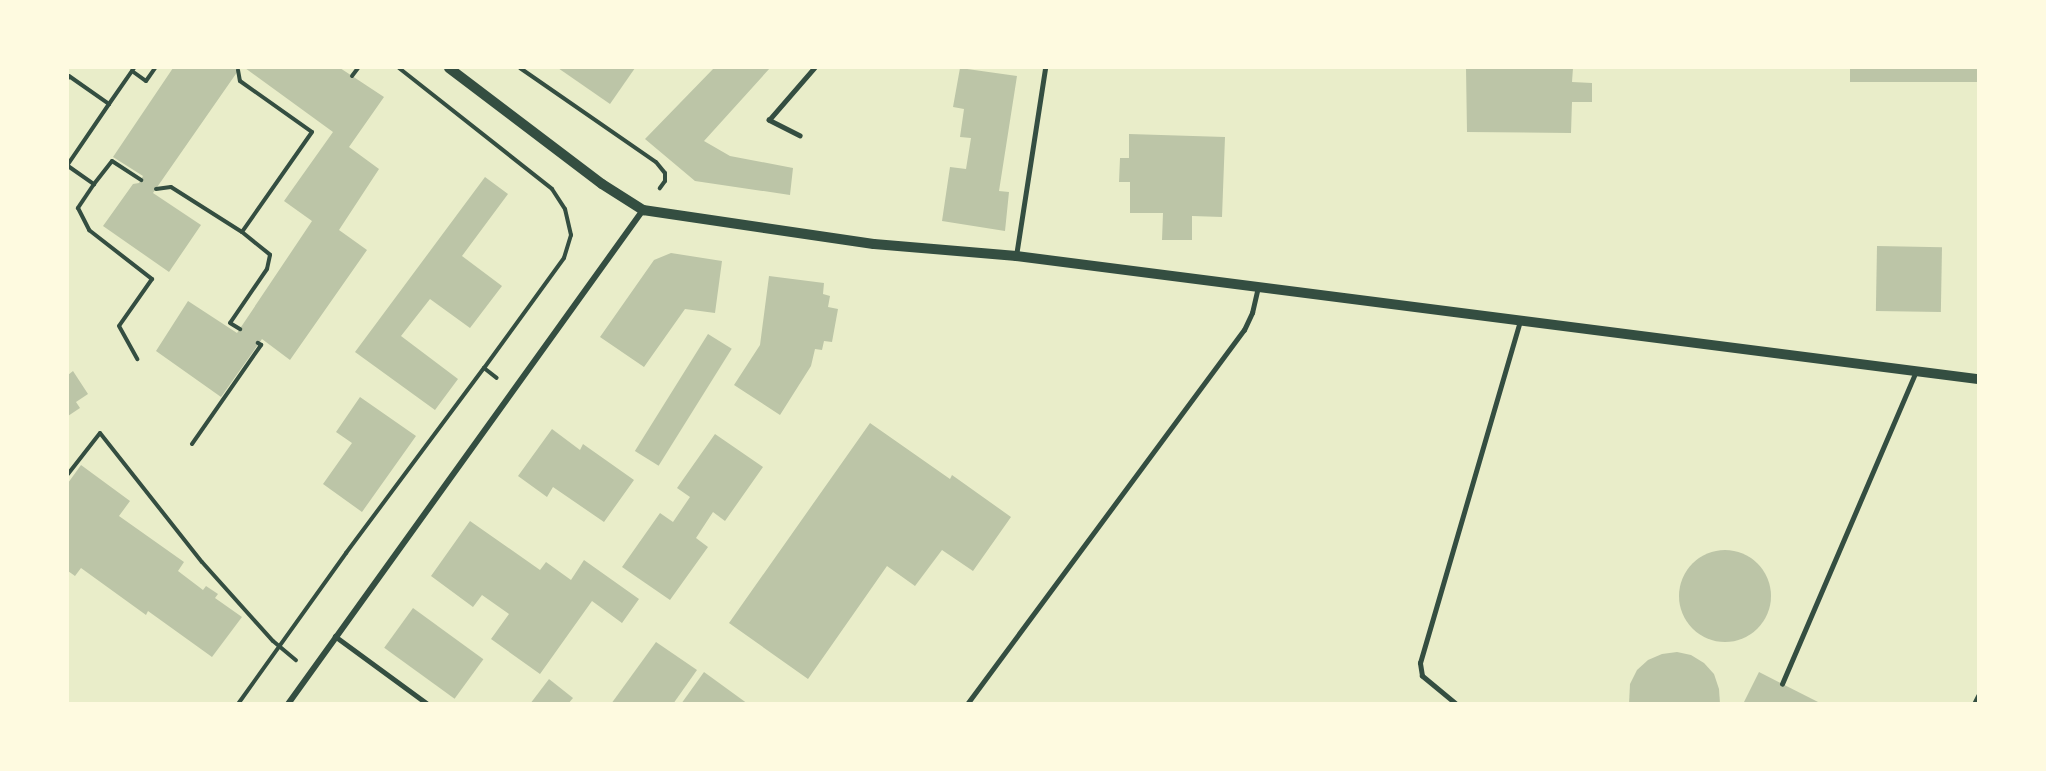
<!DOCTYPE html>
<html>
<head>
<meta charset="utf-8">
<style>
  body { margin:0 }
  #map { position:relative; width:2046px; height:771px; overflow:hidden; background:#e9edc9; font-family:"Noto Sans",sans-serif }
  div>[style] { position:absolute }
  .building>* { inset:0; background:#bcc5a7; transform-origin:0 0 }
  .round { border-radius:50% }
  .path>* { height:4px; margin:-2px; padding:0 2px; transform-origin:2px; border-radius:2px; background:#344e41 }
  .service>* { height:4.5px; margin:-2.25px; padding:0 2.25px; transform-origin:2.25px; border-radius:2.25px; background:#344e41 }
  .minor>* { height:6px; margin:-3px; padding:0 3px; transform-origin:3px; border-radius:3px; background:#344e41 }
  .tertiary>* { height:10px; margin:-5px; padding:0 5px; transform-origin:5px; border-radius:5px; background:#344e41 }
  span { translate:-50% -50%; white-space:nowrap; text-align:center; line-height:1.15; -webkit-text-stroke:5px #fefae0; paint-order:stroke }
  .frame { position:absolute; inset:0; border:69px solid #fefae0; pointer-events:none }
</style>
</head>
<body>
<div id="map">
  <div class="building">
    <i style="clip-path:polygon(173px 68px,240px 68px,153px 193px,201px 225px,169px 272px,103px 226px,133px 184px,139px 183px,143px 176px,113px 157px)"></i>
    <i style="clip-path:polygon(245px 68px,340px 68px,384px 97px,349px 147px,379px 169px,339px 230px,367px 250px,290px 360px,262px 339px,221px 397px,156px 351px,188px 301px,237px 333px,312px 221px,284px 201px,333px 132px)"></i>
    <i style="clip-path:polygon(558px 68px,635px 68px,610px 104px)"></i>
    <i style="clip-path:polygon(714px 68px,770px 68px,704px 141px,730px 156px,793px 168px,790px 195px,695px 181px,645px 139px)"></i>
    <i style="clip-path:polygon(960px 68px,1017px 76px,999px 191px,1009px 192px,1005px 231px,942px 221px,950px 167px,966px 169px,971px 138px,960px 137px,964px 109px,953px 107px)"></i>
    <i style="clip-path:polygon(1466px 68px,1573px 68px,1572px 82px,1592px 83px,1592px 102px,1572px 102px,1571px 133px,1467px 132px)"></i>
    <i style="left:1850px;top:68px;width:128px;height:14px"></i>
    <i style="clip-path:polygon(1129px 134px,1225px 137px,1222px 217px,1192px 216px,1192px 240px,1162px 240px,1163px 213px,1130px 213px,1130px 182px,1119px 182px,1120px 158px,1129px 158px)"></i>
    <i style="clip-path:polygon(485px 177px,508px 194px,462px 256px,502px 286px,470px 328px,430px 299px,401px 336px,458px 379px,435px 410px,355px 352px)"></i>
    <i style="left:1877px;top:246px;width:65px;height:65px;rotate:1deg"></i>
    <i style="clip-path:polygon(671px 253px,722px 261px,715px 313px,685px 309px,644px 367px,600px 337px,654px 260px)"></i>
    <i style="clip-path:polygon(769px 276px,824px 283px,823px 294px,830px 296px,828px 307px,838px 309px,832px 342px,824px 341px,822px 350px,815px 349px,811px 366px,780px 415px,734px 385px,760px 345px)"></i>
    <i style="left:708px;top:334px;width:28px;height:138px;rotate:32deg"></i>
    <i style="clip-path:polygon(73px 371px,88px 394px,76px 402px,80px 408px,68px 416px,68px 375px)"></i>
    <i style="clip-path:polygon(360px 397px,416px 436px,362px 512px,323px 484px,352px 443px,336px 432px)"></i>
    <i style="clip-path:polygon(870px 423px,950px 479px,952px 475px,1011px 517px,973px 571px,942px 550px,915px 586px,887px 566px,808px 679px,729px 623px)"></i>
    <i style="clip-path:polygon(552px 429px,580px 450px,583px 444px,634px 480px,604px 522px,553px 487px,547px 497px,518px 476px)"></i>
    <i style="clip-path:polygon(715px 434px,763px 467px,725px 521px,713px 512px,696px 538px,708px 547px,670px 600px,622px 567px,660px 513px,673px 522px,690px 497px,677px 488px)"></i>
    <i style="clip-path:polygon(81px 465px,130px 501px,119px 516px,184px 562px,178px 571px,203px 590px,206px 586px,218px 594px,215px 598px,242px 617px,212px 657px,148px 611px,146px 615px,81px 568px,75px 576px,68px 571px,68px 483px)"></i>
    <i style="clip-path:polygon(470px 521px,540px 570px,546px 562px,571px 580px,584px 560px,639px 599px,622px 623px,592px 601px,540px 674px,491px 639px,509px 614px,482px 595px,473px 607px,431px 576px)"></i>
    <i class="round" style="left:1679px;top:550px;width:92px;height:92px"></i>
    <i style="left:413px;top:608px;width:87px;height:49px;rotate:36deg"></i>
    <i style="clip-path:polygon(656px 642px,697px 670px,673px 704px,611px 704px)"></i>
    <i style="clip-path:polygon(1677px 652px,1691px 655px,1704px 663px,1714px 674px,1719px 689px,1720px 704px,1629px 704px,1630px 684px,1637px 670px,1648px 660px,1662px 654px)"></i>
    <i style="clip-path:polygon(704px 672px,748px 704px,681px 704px)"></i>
    <i style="clip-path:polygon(1759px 672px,1822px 704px,1743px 704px)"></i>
    <i style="clip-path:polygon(549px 679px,573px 698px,568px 704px,530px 704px)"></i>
  </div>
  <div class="path">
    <i style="left:399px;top:68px;width:195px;rotate:38.3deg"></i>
    <i style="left:552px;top:189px;width:24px;rotate:57deg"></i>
    <i style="left:565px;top:209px;width:27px;rotate:77deg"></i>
    <i style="left:571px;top:235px;width:24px;rotate:107deg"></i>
    <i style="left:564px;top:258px;width:136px;rotate:126deg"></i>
    <i style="left:484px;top:368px;width:16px;rotate:38deg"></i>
    <i style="left:520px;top:68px;width:165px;rotate:34.7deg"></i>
    <i style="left:656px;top:162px;width:14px;rotate:51deg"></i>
    <i style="left:665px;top:173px;width:8px;rotate:90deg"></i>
    <i style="left:665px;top:181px;width:9px;rotate:126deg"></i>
    <i style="left:238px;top:70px;width:11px;rotate:80deg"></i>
    <i style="left:240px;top:81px;width:88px;rotate:35.3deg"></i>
    <i style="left:312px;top:132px;width:122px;rotate:125deg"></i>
    <i style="left:132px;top:71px;width:17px;rotate:36deg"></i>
    <i style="left:146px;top:81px;width:16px;rotate:-55deg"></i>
    <i style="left:352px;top:76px;width:10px;rotate:-53deg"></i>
    <i style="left:68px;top:78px;width:2px;rotate:-63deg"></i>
    <i style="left:69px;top:76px;width:49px;rotate:35deg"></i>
    <i style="left:109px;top:104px;width:73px;rotate:124.3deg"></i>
    <i style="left:109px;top:104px;width:44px;rotate:-55.2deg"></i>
    <i style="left:68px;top:166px;width:32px;rotate:35deg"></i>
    <i style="left:94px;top:184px;width:29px;rotate:124deg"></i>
    <i style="left:78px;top:208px;width:25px;rotate:63deg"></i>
    <i style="left:89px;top:230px;width:80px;rotate:37.9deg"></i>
    <i style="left:152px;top:279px;width:57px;rotate:125.1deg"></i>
    <i style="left:119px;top:326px;width:38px;rotate:61deg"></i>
    <i style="left:94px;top:184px;width:29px;rotate:-52deg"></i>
    <i style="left:112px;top:161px;width:35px;rotate:33deg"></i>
    <i style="left:156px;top:189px;width:15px;rotate:-8deg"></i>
    <i style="left:171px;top:187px;width:84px;rotate:32.4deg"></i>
    <i style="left:242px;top:232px;width:36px;rotate:39deg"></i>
    <i style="left:270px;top:255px;width:14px;rotate:102deg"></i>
    <i style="left:267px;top:269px;width:65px;rotate:124.4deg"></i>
    <i style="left:230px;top:323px;width:12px;rotate:31deg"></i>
    <i style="left:192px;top:444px;width:121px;rotate:-55.1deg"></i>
    <i style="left:261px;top:345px;width:4px;rotate:-146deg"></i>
    <i style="left:68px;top:474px;width:52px;rotate:-52deg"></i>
    <i style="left:100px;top:433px;width:164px;rotate:51.7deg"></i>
    <i style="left:202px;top:562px;width:106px;rotate:48.1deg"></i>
    <i style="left:273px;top:641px;width:30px;rotate:40deg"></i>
    <i style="left:238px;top:704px;width:186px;rotate:-54.4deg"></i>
    <i style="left:346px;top:553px;width:231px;rotate:-53.3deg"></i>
  </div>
  <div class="service">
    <i style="left:800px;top:136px;width:35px;rotate:-153deg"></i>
    <i style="left:769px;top:120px;width:69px;rotate:-49.1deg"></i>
    <i style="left:1016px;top:256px;width:190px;rotate:-81.2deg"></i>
    <i style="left:335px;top:636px;width:115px;rotate:36.2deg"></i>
    <i style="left:1782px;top:684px;width:340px;rotate:-66.8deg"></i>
    <i style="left:967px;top:704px;width:465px;rotate:-53.5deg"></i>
    <i style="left:1244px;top:330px;width:19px;rotate:-65deg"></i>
    <i style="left:1252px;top:313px;width:27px;rotate:-77deg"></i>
    <i style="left:1456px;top:704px;width:44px;rotate:-140.5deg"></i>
    <i style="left:1422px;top:676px;width:13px;rotate:-99deg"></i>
    <i style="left:1420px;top:663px;width:355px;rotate:-73.7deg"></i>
    <i style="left:1974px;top:704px;width:9px;rotate:-63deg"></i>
  </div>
  <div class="minor">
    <i style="left:288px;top:704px;width:608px;rotate:-54.3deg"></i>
  </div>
  <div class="tertiary">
    <i style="left:449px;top:68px;width:192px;rotate:37.2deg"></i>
    <i style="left:602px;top:184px;width:49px;rotate:32.4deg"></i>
    <i style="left:643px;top:210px;width:233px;rotate:8.4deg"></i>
    <i style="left:874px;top:244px;width:143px;rotate:4.8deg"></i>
    <i style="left:1016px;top:256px;width:970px;rotate:7.29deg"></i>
  </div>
  <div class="frame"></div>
</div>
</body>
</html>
